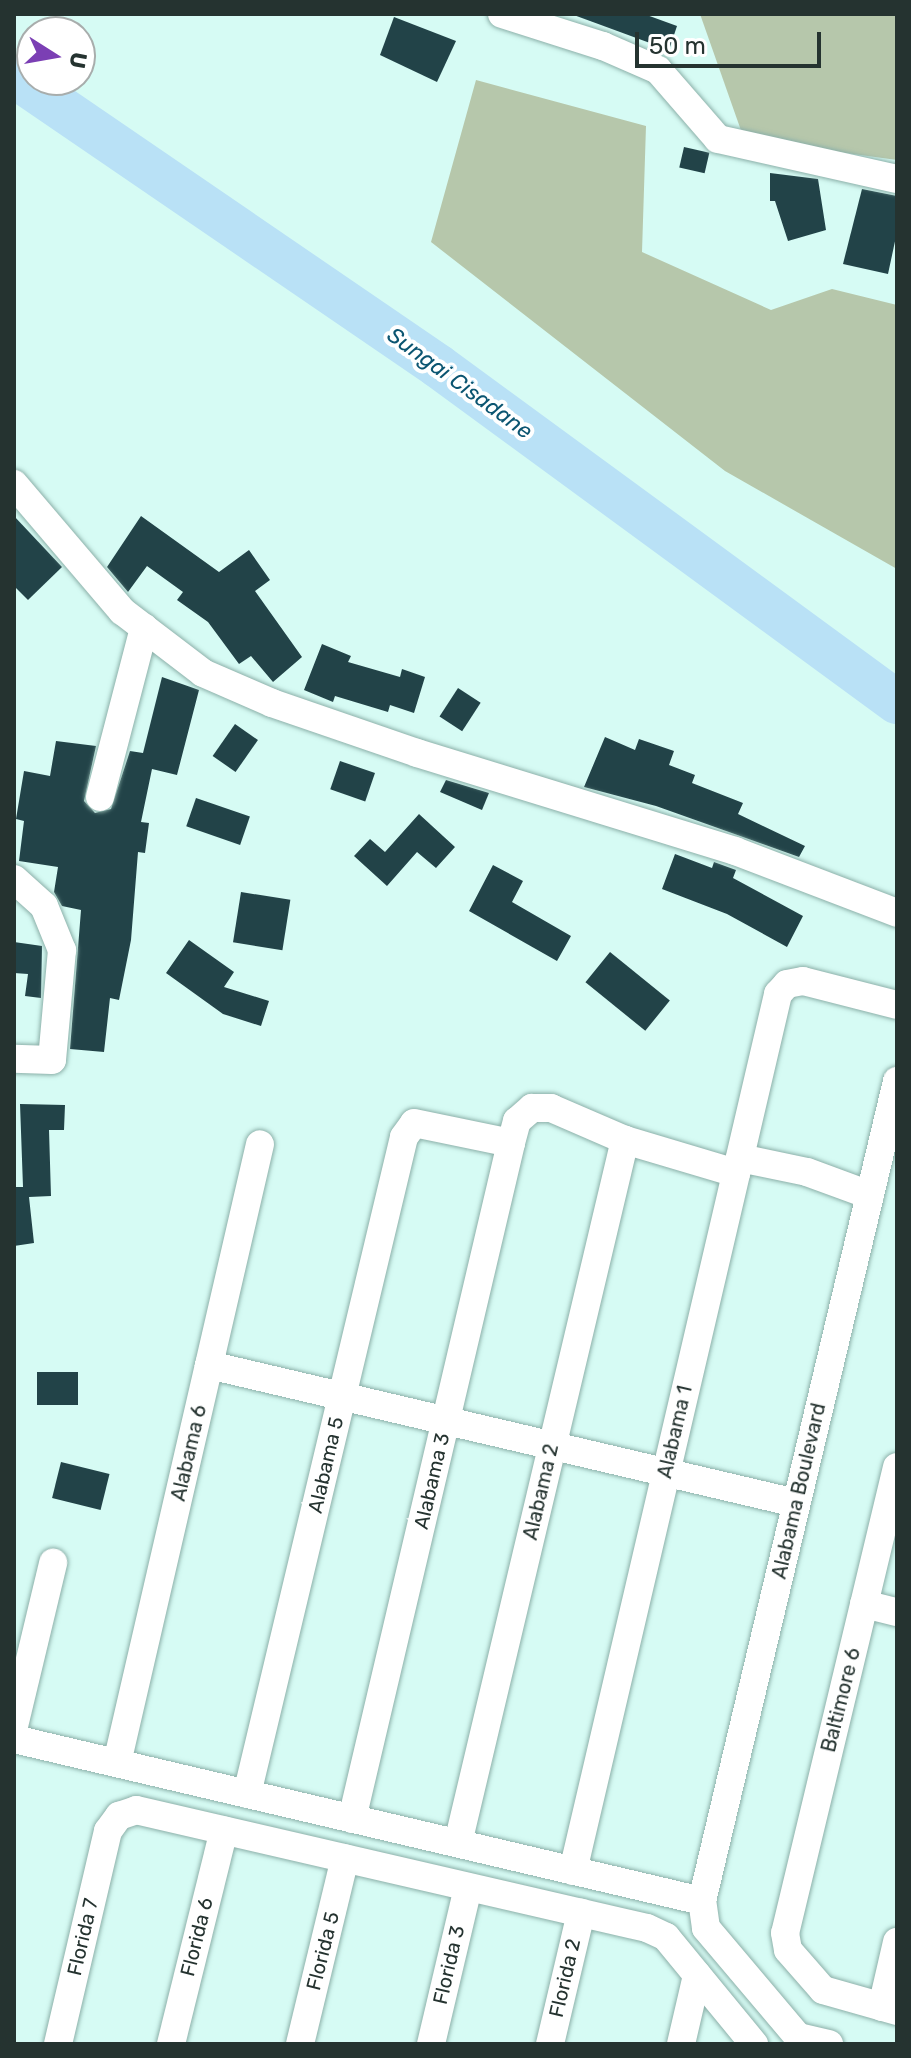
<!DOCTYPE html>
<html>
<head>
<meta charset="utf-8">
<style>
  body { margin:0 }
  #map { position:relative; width:911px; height:2058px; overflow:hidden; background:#d6fbf4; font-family:Rubik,sans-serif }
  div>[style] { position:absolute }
  .green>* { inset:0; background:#b6c7ab }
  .river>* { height:44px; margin:-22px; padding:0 22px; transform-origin:22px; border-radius:22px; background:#b9e1f6 }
  .building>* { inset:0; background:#224348; transform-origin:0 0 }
  .roads { filter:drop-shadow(0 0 2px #8cb0a9) drop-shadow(0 0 2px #8cb0a9) }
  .street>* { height:28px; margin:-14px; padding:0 14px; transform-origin:14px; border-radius:14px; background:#fff }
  span { translate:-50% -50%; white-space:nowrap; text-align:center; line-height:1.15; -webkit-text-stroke:8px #fff; paint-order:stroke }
  .street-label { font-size:20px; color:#253330 }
  .water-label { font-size:22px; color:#0b5571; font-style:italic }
  .frame { position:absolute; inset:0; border:16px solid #253330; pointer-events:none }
  .north { position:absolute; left:16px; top:16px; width:80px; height:80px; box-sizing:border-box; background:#fff; border:2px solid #a8adac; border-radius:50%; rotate:101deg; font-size:22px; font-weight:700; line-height:32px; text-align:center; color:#253330 }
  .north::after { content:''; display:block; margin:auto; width:28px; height:36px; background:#7b3fb4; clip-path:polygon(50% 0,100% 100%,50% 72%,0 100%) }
  .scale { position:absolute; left:635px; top:32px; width:186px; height:36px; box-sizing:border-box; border:4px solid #253330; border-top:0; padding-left:10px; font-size:24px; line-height:28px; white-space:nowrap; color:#253330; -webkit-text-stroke:6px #fff; paint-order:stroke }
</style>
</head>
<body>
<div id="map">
  <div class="green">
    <i style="clip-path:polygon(700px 14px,897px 14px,897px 160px,744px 139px)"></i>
    <i style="clip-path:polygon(476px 80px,646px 126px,642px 252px,771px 310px,832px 289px,897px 305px,897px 569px,725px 471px,431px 242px)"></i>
  </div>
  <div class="river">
    <i style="left:14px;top:76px;width:514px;rotate:34.37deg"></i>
    <i style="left:438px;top:366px;width:569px;rotate:36.21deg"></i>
  </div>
  <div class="building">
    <i style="clip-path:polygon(571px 14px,644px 14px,677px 26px,669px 50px)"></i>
    <i style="clip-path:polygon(394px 17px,456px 41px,437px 82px,380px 55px)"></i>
    <i style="left:684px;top:147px;width:26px;height:21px;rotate:13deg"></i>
    <i style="clip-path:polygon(770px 173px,818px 179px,826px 230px,788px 241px,775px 201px,770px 201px)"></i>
    <i style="clip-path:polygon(862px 189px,897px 196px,897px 232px,888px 274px,843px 264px)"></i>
    <i style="clip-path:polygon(14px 516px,62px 567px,28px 600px,14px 586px)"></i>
    <i style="clip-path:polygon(141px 516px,219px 572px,249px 550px,270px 580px,255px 591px,302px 657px,273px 682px,251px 656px,239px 664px,208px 622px,177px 600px,183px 592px,147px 566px,128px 592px,107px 567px)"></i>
    <i style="clip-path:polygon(322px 644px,351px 656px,348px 662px,400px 677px,402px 669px,425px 677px,414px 713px,390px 705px,388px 712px,335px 696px,333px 702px,304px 690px)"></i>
    <i style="clip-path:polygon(162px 677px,199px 690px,177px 775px,152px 769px,141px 822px,149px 823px,145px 853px,138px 852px,131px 940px,119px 1000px,110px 998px,104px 1052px,70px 1049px,81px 910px,62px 906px,54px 892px,58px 867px,19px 861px,24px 821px,16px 819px,24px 771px,50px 776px,56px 741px,96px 746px,84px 801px,95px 813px,111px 809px,130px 751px,143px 753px)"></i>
    <i style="left:458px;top:688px;width:27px;height:34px;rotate:33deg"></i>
    <i style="left:235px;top:724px;width:28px;height:39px;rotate:35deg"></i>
    <i style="clip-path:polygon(605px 737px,635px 750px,639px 739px,674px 751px,669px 765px,695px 775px,692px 783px,743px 803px,738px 814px,805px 846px,799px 857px,656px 806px,584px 787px)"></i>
    <i style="left:340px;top:761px;width:37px;height:30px;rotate:19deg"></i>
    <i style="clip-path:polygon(446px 780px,489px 793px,482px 810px,440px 792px)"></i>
    <i style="left:196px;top:798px;width:57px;height:30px;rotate:19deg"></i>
    <i style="clip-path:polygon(419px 814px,455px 847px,436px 868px,417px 852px,387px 886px,354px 856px,370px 839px,385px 852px)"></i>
    <i style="clip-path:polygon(675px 854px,712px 868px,714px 862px,736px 870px,733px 878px,803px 916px,787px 947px,727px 914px,662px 889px)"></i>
    <i style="clip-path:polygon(493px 865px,523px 881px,512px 902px,571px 936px,557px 961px,469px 911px)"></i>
    <i style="left:241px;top:892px;width:50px;height:51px;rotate:9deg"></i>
    <i style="clip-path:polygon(189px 940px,234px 972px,224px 987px,269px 1001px,261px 1026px,223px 1014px,166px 973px)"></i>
    <i style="clip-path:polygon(14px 942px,42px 946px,41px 998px,25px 996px,28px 974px,14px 973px)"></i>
    <i style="left:610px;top:952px;width:77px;height:39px;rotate:39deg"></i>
    <i style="clip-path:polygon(20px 1104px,65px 1105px,64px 1130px,49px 1130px,51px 1196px,29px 1197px,34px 1243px,14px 1246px,14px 1187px,23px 1187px)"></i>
    <i style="left:78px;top:1372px;width:33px;height:41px;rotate:90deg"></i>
    <i style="left:61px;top:1462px;width:50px;height:37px;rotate:14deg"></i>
  </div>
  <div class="roads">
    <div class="street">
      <i style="left:502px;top:14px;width:106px;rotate:17.6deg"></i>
      <i style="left:603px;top:46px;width:60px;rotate:23.6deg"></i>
      <i style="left:658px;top:70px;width:91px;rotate:49deg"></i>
      <i style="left:718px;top:139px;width:183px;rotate:12.6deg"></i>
      <i style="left:14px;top:484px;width:167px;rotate:49.6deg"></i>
      <i style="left:122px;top:611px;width:102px;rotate:37.4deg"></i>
      <i style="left:203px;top:673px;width:75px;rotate:23.5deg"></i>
      <i style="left:272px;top:703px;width:153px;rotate:19deg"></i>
      <i style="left:417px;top:753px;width:333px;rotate:17.1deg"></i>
      <i style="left:735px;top:851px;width:173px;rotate:20.9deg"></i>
      <i style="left:100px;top:797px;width:175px;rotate:-75.4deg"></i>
      <i style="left:14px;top:879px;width:40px;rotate:42deg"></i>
      <i style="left:44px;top:906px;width:48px;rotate:67.8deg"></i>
      <i style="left:62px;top:950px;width:110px;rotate:95.2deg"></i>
      <i style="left:52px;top:1060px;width:38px;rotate:-178deg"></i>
      <i style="left:740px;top:1158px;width:68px;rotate:11.8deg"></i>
      <i style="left:807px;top:1172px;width:67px;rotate:20.1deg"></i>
      <i style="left:209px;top:1365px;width:603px;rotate:13.23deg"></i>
      <i style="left:897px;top:1467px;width:479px;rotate:103.5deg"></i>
      <i style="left:785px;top:1933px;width:17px;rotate:80deg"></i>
      <i style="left:788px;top:1950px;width:53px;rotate:48.8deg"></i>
      <i style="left:823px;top:1990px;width:77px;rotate:15.8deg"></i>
      <i style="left:864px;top:1604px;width:34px;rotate:14deg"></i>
      <i style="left:14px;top:1726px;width:168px;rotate:-76.5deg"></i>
      <i style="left:14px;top:1739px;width:707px;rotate:13.25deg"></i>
      <i style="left:117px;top:1763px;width:635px;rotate:-76.99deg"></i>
      <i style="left:247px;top:1794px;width:675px;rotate:-76.56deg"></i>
      <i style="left:404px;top:1137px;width:17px;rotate:-54deg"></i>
      <i style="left:414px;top:1123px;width:99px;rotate:11.7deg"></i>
      <i style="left:511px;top:1143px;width:23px;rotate:-75deg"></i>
      <i style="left:517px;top:1121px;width:20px;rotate:-41deg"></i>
      <i style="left:532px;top:1108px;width:19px"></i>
      <i style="left:551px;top:1108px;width:81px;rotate:23.4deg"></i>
      <i style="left:625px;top:1140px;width:116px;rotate:16.6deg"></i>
      <i style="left:352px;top:1819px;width:694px;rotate:-76.76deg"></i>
      <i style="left:458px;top:1843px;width:723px;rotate:-76.64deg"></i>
      <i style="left:573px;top:1871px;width:901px;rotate:-76.84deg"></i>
      <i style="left:778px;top:994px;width:13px;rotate:-48deg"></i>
      <i style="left:787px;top:984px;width:16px;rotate:-11deg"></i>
      <i style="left:803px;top:981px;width:97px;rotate:14.3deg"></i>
      <i style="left:882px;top:2007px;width:67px;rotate:-77deg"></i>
      <i style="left:798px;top:2037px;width:32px;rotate:13deg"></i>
      <i style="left:58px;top:2044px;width:219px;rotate:-76.8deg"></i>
      <i style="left:108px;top:1831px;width:19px;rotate:-54deg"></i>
      <i style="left:119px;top:1816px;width:18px;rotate:-19deg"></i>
      <i style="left:136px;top:1810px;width:524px;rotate:13deg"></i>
      <i style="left:647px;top:1928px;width:21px;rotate:25deg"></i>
      <i style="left:666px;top:1937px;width:139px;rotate:50.6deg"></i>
      <i style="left:171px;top:2044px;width:220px;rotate:-76.1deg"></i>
      <i style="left:300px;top:2044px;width:191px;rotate:-76.4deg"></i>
      <i style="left:431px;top:2044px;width:161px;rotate:-76.7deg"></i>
      <i style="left:550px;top:2044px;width:135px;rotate:-76.7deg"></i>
      <i style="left:681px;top:2044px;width:71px;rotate:-76.9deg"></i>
      <i style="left:804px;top:2044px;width:152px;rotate:-130.2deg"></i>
      <i style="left:706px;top:1928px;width:27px;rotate:-98deg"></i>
      <i style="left:702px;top:1901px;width:843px;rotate:-76.62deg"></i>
    </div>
  </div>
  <div class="street-label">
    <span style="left:675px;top:1432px;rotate:-77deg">Alabama 1</span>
    <span style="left:189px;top:1453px;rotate:-77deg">Alabama 6</span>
    <span style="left:326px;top:1465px;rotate:-77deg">Alabama 5</span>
    <span style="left:432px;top:1481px;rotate:-77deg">Alabama 3</span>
    <span style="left:799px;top:1491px;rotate:-77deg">Alabama Boulevard</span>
    <span style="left:541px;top:1492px;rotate:-77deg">Alabama 2</span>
    <span style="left:841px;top:1700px;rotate:-76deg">Baltimore 6</span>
    <span style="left:83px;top:1937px;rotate:-77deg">Florida 7</span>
    <span style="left:197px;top:1937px;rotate:-76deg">Florida 6</span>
    <span style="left:323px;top:1951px;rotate:-76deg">Florida 5</span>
    <span style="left:449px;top:1965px;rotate:-77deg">Florida 3</span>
    <span style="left:565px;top:1978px;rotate:-77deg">Florida 2</span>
  </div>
  <div class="water-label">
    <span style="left:460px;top:383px;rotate:36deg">Sungai Cisadane</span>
  </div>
  <div class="frame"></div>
  <div class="north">U</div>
  <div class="scale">50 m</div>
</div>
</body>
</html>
